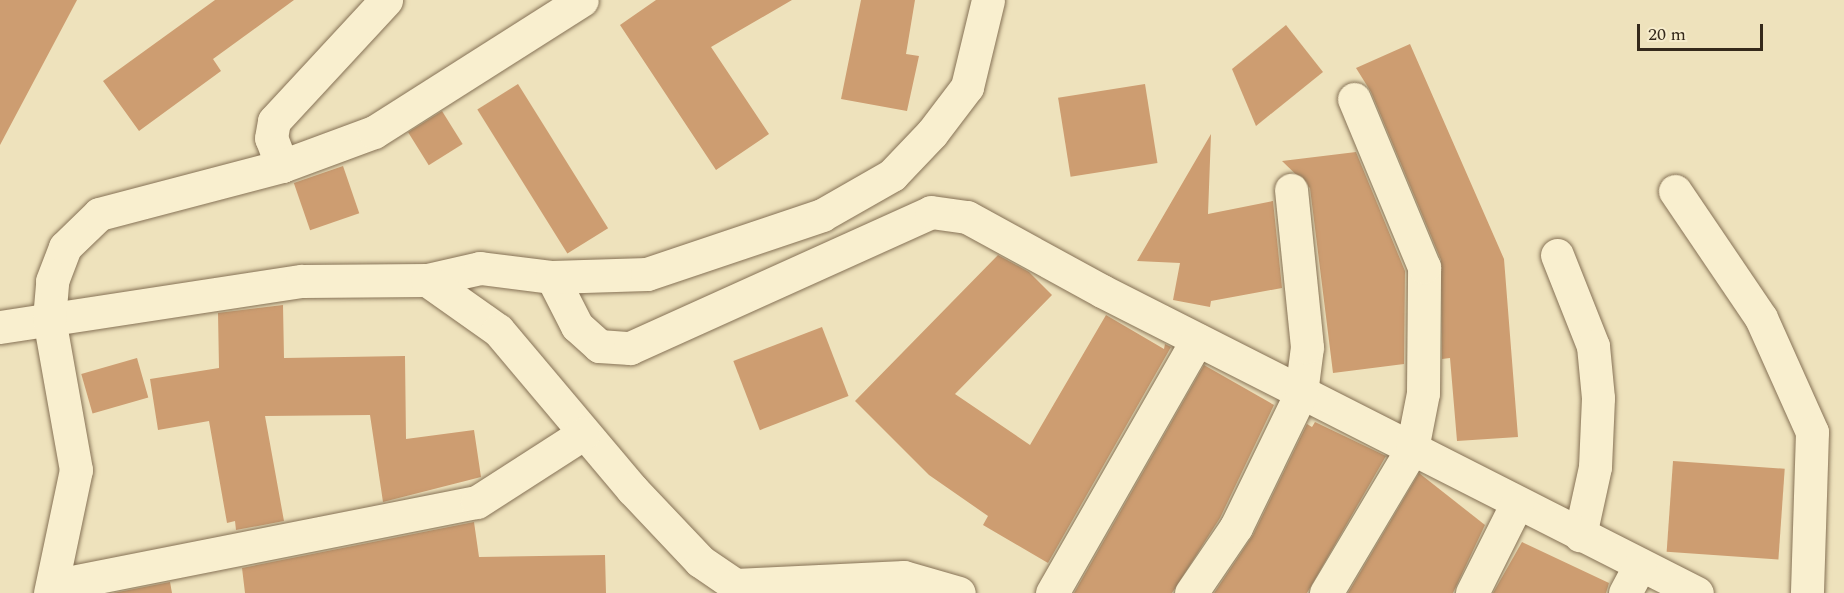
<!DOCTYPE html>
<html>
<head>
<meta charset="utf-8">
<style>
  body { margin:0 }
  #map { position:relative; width:1844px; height:593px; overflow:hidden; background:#eee2bc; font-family:Spectral,serif }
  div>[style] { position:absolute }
  .building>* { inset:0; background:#cd9d71; transform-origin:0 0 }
  .roads { filter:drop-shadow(0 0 2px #867256) drop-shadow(0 0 2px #867256) }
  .minor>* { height:33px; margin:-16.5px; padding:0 16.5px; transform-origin:16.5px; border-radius:16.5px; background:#f9efcf }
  span { translate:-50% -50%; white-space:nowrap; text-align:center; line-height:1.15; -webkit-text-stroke:4.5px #f6eccc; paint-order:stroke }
  .scale { position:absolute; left:1637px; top:24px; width:126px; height:27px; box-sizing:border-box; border:3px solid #35291b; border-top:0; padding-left:8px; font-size:18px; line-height:21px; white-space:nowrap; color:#35291b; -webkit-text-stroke:4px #f6eccc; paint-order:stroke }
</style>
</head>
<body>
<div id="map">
  <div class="building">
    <i style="clip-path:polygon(0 0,77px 0,0 145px)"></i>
    <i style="clip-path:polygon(215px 0,294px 0,213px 59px,221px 71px,139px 131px,103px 81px)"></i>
    <i style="clip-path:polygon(656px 0,792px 0,711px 47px,769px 134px,716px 170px,620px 25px)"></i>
    <i style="clip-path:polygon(861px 0,915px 0,906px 54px,919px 56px,907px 111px,841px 99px)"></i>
    <i style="clip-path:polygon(1286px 25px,1323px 72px,1256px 126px,1232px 69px)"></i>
    <i style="clip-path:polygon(1410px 44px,1504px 259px,1518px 437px,1457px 441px,1450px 358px,1442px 359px,1441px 260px,1371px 92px,1356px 68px)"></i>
    <i style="left:518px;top:84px;width:170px;height:48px;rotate:58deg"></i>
    <i style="left:1145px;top:84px;width:80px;height:88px;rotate:81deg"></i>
    <i style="left:442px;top:111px;width:39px;height:40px;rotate:58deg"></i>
    <i style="clip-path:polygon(1211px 134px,1208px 214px,1273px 201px,1282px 288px,1211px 301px,1210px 307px,1173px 300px,1180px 263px,1137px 261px)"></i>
    <i style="clip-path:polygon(1356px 152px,1405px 271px,1404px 364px,1333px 373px,1310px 188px,1282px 161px)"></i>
    <i style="left:343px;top:166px;width:50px;height:52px;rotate:71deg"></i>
    <i style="clip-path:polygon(998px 255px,1029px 272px,1052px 295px,955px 394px,1030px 445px,1106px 315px,1164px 349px,1165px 344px,1171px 347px,1048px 563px,983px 525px,988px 516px,929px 475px,855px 401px)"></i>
    <i style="clip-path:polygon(283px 305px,284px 358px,405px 356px,406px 439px,474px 430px,481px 477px,383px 502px,370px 415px,265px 416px,284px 521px,236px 530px,235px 521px,227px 523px,209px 421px,158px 430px,150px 379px,219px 368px,218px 313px)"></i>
    <i style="left:822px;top:327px;width:74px;height:95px;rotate:69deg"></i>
    <i style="left:137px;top:358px;width:41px;height:58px;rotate:74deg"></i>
    <i style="clip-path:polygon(1204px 365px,1274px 405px,1220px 518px,1172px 593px,1074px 593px)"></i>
    <i style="clip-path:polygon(1315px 422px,1386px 456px,1307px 593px,1214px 593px,1253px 535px,1307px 424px,1312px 427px)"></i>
    <i style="left:1673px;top:461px;width:112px;height:91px;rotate:4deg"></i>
    <i style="clip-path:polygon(1419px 473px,1485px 525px,1453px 593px,1348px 593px)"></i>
    <i style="clip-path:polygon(474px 522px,479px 557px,605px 555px,606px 593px,245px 593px,242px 568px)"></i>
    <i style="clip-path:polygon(1522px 542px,1609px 583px,1606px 593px,1493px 593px)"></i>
    <i style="clip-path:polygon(170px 582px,172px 593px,113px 593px)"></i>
  </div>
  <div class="roads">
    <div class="minor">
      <i style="left:282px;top:166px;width:30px;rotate:-111deg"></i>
      <i style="left:271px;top:138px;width:17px;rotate:-80deg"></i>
      <i style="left:274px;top:121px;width:165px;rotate:-47.2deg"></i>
      <i style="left:1675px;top:191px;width:153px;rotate:55.9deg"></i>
      <i style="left:1761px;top:318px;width:125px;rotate:65.9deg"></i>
      <i style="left:1812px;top:432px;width:161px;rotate:91.8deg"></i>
      <i style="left:1557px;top:255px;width:98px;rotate:68.4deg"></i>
      <i style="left:1593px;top:346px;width:52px;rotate:84.5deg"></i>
      <i style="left:1598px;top:398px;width:69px;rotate:92.5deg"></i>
      <i style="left:1595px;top:467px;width:70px;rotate:102.4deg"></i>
      <i style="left:552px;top:277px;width:55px;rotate:63deg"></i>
      <i style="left:577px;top:326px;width:30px;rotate:42deg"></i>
      <i style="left:599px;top:346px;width:31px;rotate:4deg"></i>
      <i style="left:630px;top:348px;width:330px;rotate:-24.3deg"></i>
      <i style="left:931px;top:212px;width:36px;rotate:8deg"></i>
      <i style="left:967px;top:217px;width:154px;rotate:28.7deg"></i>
      <i style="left:1102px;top:291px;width:667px;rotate:26.91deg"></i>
      <i style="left:427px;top:280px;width:54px;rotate:-12.8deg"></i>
      <i style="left:480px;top:268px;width:73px;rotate:7.1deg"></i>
      <i style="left:552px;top:277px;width:95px;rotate:-1.8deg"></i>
      <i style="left:647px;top:274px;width:185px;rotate:-18.6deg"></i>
      <i style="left:822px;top:215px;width:81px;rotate:-29.7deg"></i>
      <i style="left:892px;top:175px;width:58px;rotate:-46.4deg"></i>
      <i style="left:932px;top:133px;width:58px;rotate:-52.7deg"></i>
      <i style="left:967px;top:87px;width:89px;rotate:-76.4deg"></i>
      <i style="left:0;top:327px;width:305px;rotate:-8.7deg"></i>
      <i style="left:302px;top:281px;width:125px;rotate:-0.5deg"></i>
      <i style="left:427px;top:280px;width:87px;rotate:35.2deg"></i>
      <i style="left:498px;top:330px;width:208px;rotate:49.9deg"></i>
      <i style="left:632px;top:489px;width:99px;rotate:46.6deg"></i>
      <i style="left:700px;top:561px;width:42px;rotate:34.4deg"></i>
      <i style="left:735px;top:585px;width:169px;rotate:-2.7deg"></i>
      <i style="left:904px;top:577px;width:57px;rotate:16.2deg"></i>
      <i style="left:52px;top:586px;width:433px;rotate:-11.2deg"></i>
      <i style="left:477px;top:502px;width:127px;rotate:-32.8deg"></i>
      <i style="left:50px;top:593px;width:126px;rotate:-78.1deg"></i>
      <i style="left:76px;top:470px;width:153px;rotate:-100.1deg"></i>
      <i style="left:49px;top:319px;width:38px;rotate:-85deg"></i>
      <i style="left:52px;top:281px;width:36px;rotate:-69deg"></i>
      <i style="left:65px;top:247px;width:47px;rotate:-44.1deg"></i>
      <i style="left:99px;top:214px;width:189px;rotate:-14.7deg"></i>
      <i style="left:282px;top:166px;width:98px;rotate:-20.3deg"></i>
      <i style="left:374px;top:132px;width:246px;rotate:-32.4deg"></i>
      <i style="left:1052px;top:593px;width:292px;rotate:-60.2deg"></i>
      <i style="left:1191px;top:593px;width:80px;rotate:-55.7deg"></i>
      <i style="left:1236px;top:527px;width:149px;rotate:-64.1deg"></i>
      <i style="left:1301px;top:393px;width:46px;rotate:-82.6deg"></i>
      <i style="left:1307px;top:347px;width:158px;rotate:-95.8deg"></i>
      <i style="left:1326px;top:593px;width:168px;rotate:-59.2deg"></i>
      <i style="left:1412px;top:449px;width:57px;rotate:-78.9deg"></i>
      <i style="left:1423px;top:393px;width:126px;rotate:-89.5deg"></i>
      <i style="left:1424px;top:267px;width:182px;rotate:-112.6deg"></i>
      <i style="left:1472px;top:593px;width:101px;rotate:-63.4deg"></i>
      <i style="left:1625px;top:593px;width:32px;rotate:-62deg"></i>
    </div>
  </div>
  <div class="scale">20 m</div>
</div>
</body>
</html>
